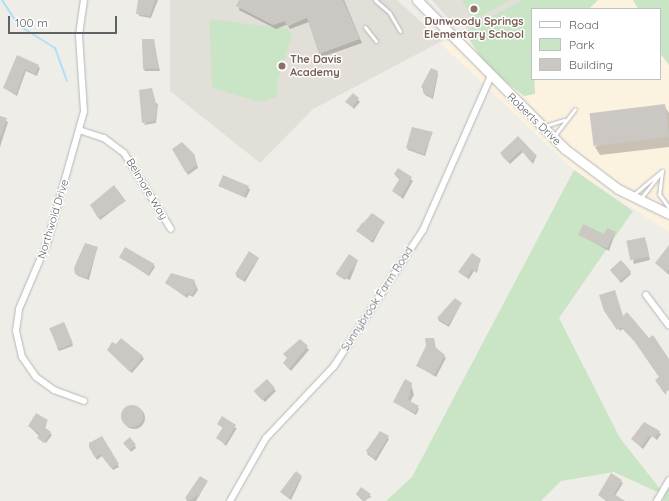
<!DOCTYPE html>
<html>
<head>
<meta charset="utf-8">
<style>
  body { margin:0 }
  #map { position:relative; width:669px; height:501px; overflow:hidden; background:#efede7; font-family:Quicksand,sans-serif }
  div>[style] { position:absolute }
  .commercial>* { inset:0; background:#fcf2e0 }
  .education>* { inset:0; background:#e2ded8 }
  .green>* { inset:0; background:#c9e5c6 }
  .shadow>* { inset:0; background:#0003 }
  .round { border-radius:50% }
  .stream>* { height:2px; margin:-1px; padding:0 1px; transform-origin:1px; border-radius:1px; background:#aee0f9 }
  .building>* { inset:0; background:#cbc8c4; transform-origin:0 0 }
  .roads { filter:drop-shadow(0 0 1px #b4b7ba) drop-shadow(0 0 1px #b4b7ba) }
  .lane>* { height:3px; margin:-1.5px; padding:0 1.5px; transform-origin:1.5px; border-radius:1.5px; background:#fff }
  .street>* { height:6px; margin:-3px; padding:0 3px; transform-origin:3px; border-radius:3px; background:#fff }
  .secondary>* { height:9px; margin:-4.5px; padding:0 4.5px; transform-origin:4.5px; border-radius:4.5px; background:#fff }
  .dots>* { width:11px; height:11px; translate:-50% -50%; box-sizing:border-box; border:2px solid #fff; border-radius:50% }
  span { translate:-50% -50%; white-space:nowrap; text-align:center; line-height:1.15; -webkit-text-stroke:3px #fff; paint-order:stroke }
  .education-label { font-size:11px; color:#785e54; font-weight:700 }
  .left { translate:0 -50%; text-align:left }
  .street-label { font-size:11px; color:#5f6366 }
  .legend { position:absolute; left:531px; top:8px; width:130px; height:72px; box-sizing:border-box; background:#fff; border:1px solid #bfc1c2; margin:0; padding:5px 7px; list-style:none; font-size:12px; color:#5f6366 }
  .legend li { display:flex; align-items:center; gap:8px; height:20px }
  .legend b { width:20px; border:1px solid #bfc1c2 }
  .scale { position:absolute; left:8px; top:16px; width:109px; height:18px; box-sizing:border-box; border:2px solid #5f6366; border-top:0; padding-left:5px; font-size:12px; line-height:14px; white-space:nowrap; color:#5f6366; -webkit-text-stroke:3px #fff; paint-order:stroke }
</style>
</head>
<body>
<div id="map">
  <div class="commercial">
    <i style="clip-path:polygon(539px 0,649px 0,654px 9px,532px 9px,532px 79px,660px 79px,660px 21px,669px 38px,669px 232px,574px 170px,440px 43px,472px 34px)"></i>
  </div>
  <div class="education">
    <i style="clip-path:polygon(170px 0,397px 0,442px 41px,313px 109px,260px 163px,170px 91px)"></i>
    <i style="clip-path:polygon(432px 0,525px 0,469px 29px,448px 18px)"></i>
  </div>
  <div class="green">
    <i style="clip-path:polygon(462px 0,511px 0,473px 20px)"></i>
    <i style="clip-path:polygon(522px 0,598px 0,589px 9px,532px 9px,535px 94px,524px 96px,488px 68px,464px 32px)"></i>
    <i style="clip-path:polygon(633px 0,669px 0,669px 65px,660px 53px,660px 9px,638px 9px)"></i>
    <i style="clip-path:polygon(209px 19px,288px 29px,292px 34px,277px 83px,277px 97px,260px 102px,212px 88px)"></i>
    <i style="clip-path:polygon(574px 170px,633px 211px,559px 318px,620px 438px,664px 494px,669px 488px,669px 501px,663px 501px,664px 495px,614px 472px,561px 481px,541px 501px,386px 501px,412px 477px)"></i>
  </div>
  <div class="shadow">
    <i style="clip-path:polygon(140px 0,158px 0,151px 18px,139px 16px)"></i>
    <i style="clip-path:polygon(240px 0,344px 0,362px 43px,322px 57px,309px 22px,290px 29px,288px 26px,311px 15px,276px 29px,239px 10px)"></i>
    <i style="clip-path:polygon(153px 40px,160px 71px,145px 71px,144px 69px)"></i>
    <i style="clip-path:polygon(18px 56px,40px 68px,37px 76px,26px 71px,17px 96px,4px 88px)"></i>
    <i style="clip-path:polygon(437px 72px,438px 75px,433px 99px,425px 95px,422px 87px)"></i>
    <i style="clip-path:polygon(353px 94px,360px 102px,354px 109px,347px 102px)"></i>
    <i style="clip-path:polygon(154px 102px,158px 104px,156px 123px,144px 125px)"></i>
    <i style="clip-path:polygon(664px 105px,669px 113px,669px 147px,600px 155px,595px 147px)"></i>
    <i style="clip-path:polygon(0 117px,8px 122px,0 147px)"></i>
    <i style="clip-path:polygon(432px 133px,425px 156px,408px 150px,407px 148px)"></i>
    <i style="clip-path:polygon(518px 137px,536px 157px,533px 164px,523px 152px,510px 164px,502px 156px)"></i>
    <i style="clip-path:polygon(173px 149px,194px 154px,198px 168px,188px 175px)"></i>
    <i style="clip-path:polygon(399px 169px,413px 181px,403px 199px,393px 191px,400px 180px,395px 175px)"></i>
    <i style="clip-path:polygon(219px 186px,248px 187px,250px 190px,246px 198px)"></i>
    <i style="clip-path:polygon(125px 201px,100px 220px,91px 205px)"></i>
    <i style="clip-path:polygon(384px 222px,373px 243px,357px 231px,362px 223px)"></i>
    <i style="clip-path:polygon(615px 233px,609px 251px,579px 234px,605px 236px)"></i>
    <i style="clip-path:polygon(646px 241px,650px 260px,634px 264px,633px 261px)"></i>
    <i style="clip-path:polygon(97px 248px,89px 280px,78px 276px,76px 273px)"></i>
    <i style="clip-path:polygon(669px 251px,669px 275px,656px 263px)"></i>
    <i style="clip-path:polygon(120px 257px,153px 264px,155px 267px,149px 276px)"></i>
    <i style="clip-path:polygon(259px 258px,245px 282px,237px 277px,236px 274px)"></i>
    <i style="clip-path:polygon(480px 259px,477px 273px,474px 271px,469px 279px,461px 274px,459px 272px)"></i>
    <i style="clip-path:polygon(358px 260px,350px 280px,339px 276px,337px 274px)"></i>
    <i style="clip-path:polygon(612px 272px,630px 272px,631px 274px,621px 283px)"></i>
    <i style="clip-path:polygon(194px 281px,198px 290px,193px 297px,189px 295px,187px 298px,166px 283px)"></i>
    <i style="clip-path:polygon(601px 295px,669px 361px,666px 395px,658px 383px,660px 378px,637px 343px,623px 329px,620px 331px)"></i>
    <i style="clip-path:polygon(461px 304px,449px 327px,439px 321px,438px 318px)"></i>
    <i style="clip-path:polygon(65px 325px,73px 346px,59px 351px,57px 348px)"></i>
    <i style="clip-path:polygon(434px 339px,436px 349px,446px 358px,436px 377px,418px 366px)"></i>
    <i style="clip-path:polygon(300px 340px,309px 350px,291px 371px,284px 363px)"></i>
    <i style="clip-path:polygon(108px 350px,142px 356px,144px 359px,132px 373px)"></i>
    <i style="clip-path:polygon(267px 381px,276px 391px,265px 402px,257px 394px)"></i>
    <i style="clip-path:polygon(411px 384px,414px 395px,410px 402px,419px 409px,416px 415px,394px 402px)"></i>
    <i class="round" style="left:123px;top:407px;width:22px;height:22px"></i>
    <i style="clip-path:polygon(47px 421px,45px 429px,52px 435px,46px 443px,29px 426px)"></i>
    <i style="clip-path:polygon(644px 423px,661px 434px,657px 440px,652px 436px,643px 449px,632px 439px)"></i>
    <i style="clip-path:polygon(218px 424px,237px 428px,226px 446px,218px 438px,224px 429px)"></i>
    <i style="clip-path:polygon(381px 432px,389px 439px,376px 461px,367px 454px)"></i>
    <i style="clip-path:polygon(101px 437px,119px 467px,113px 470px,102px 456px,97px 460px,90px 447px)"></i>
    <i style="clip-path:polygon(126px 445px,135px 446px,136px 448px,131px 452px)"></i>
    <i style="clip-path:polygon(612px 475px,623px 483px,615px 496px,620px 501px,606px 501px,599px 495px)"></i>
    <i style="clip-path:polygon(302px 477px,291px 500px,283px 494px,281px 492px)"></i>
    <i style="clip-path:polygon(207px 482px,196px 501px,187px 501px,186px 498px)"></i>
    <i style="clip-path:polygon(357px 495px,370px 495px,371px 497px,363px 501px)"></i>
  </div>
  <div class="stream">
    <i style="left:2px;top:0;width:30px;rotate:57deg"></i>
    <i style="left:18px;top:25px;width:44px;rotate:31.9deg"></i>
    <i style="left:55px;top:48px;width:35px;rotate:70deg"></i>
  </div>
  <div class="building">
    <i style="clip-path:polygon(138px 0,155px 0,150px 16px,136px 14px)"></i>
    <i style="clip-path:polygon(239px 0,343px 0,360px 39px,319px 54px,307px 18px,287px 26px,285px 21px,273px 25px,236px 6px)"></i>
    <i style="clip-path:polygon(142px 39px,154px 39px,159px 68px,143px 69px)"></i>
    <i style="clip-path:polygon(17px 55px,39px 65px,35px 74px,25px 69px,16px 94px,3px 88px)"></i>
    <i style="clip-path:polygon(431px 68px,438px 71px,432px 97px,423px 93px,424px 88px,421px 87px)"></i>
    <i style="clip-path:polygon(152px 88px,157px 107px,155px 121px,142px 123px,139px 90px)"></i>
    <i style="clip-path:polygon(353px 93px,359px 98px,352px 107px,345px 102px)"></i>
    <i style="left:665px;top:104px;width:33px;height:76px;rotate:83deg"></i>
    <i style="clip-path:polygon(0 116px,7px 118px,1px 136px,0 135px)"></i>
    <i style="clip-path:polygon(412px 127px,433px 132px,424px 154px,406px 148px)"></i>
    <i style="clip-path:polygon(518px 136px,537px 156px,531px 162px,521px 150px,508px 162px,500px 153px)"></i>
    <i style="clip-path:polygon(182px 142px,194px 154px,197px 165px,186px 173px,172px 149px)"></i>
    <i style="clip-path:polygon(398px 168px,412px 177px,401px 197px,392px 191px,400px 178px,394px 174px)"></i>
    <i style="left:223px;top:175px;width:28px;height:12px;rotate:23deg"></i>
    <i style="clip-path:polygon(114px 185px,126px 201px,98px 218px,90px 205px)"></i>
    <i style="clip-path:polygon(372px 213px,385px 222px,372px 241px,356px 231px)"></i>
    <i style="clip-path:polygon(583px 224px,604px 234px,607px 228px,616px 232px,607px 249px,578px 235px)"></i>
    <i style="left:645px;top:237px;width:20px;height:19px;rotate:79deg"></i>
    <i style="clip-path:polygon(85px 243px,98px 247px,87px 278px,75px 274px,74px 268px)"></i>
    <i style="clip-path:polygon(669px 245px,669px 269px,666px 272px,655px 263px)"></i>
    <i style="left:125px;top:247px;width:34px;height:12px;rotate:30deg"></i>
    <i style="clip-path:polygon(249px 251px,259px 258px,243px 280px,235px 274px)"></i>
    <i style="clip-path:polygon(472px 253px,481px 259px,476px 272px,472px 269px,467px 277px,458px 272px)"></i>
    <i style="left:349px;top:254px;width:11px;height:24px;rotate:34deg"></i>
    <i style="left:621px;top:260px;width:15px;height:15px;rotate:48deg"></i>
    <i style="clip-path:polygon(171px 273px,195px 280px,193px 284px,197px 287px,192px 295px,187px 293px,185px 296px,165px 283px)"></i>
    <i style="clip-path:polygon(615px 290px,623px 316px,627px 312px,649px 338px,653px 335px,669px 359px,669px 390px,664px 393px,655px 380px,659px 377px,634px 341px,621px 327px,617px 330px,604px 311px,599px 295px)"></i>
    <i style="clip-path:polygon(455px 298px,462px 303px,448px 325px,437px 318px)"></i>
    <i style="left:64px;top:322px;width:23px;height:16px;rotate:67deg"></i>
    <i style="clip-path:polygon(121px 338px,143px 356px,130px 372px,107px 350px,112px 342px,116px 344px)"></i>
    <i style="clip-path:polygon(425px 338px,434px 338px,435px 347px,445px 355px,434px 375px,416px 366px,426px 346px)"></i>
    <i style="clip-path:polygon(300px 339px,308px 346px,289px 369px,283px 363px,287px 358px,283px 354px)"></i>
    <i style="left:267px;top:379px;width:12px;height:18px;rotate:48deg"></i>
    <i style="clip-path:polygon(405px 379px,412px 383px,408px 400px,419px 406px,415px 413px,393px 402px)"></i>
    <i class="round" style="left:121px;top:405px;width:22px;height:22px"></i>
    <i style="clip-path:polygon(36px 413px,48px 420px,44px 427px,51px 432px,44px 443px,37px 438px,40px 434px,28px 426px)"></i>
    <i style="clip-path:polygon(222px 416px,236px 425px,225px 444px,216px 438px,223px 427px,217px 424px)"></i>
    <i style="clip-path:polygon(644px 422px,660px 431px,655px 438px,650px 435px,641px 447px,631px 439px)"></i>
    <i style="clip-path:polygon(380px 431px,389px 436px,374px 459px,366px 451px)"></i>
    <i style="clip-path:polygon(102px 436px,119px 464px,111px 468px,100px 454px,95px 458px,89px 447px,89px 443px)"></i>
    <i style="clip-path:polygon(130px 437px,136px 445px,129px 450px,123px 443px)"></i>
    <i style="clip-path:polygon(296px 471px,302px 476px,289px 498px,280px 492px)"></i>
    <i style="clip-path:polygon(611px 473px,622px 480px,614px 494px,625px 501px,607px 501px,598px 495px)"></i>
    <i style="clip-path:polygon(200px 476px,208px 481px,200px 494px,189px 501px,185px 498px)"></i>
    <i style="left:361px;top:487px;width:12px;height:9px;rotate:35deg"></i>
  </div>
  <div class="roads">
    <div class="lane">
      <i style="left:375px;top:0;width:18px;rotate:41deg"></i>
      <i style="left:389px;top:12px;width:22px;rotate:60deg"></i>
      <i style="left:365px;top:27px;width:18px;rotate:52deg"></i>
      <i style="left:545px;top:126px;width:20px;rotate:-18deg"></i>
      <i style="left:554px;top:136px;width:34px;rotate:-52deg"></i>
      <i style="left:662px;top:171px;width:23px;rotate:97deg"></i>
      <i style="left:659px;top:194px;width:17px;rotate:54deg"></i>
      <i style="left:633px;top:195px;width:38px;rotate:-40deg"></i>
      <i style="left:641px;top:198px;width:31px;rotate:-52deg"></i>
    </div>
    <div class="street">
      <i style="left:79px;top:130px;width:26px;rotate:18deg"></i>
      <i style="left:104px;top:138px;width:25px;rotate:37deg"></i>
      <i style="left:124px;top:153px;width:89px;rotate:58.3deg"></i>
      <i style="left:646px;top:295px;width:38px;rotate:53deg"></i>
      <i style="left:84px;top:401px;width:32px;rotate:-160deg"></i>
      <i style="left:54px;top:390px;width:22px;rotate:-144deg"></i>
      <i style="left:36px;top:377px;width:24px;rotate:-125deg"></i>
      <i style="left:22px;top:357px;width:27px;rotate:-103deg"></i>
      <i style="left:16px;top:331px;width:22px;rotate:-82deg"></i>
      <i style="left:19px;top:309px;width:72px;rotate:-67deg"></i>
      <i style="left:47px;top:243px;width:137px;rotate:-74.3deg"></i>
      <i style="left:84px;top:111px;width:76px;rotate:-93.8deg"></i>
      <i style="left:79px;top:35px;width:35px;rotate:-82deg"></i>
      <i style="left:230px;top:501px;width:73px;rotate:-60.3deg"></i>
      <i style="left:266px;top:438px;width:99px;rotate:-46.6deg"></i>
      <i style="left:334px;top:366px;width:163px;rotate:-56.8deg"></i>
      <i style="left:423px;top:230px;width:168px;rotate:-66.2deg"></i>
      <i style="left:657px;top:501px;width:24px;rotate:-60deg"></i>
    </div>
    <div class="secondary">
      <i style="left:417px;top:0;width:210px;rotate:45.2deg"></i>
      <i style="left:565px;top:149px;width:66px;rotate:37deg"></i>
      <i style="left:618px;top:189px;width:57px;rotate:26.1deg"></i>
    </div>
  </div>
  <div class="dots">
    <i style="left:474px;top:9px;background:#8d6e63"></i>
    <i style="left:282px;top:66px;background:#8d6e63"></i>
  </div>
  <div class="education-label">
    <span style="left:474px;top:28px">Dunwoody Springs<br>Elementary School</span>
    <span class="left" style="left:290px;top:66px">The Davis<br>Academy</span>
  </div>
  <div class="street-label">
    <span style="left:534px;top:119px;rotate:44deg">Roberts Drive</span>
    <span style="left:147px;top:189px;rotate:59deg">Belmore Way</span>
    <span style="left:53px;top:219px;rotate:-73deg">Northwold Drive</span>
    <span style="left:377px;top:299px;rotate:-57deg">Sunnybrook Farm Road</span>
  </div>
  <ul class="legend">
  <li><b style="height:5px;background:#fff"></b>Road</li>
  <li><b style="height:11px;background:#c9e5c6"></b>Park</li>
  <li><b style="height:11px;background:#cbc8c4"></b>Building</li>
  </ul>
  <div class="scale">100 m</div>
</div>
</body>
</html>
